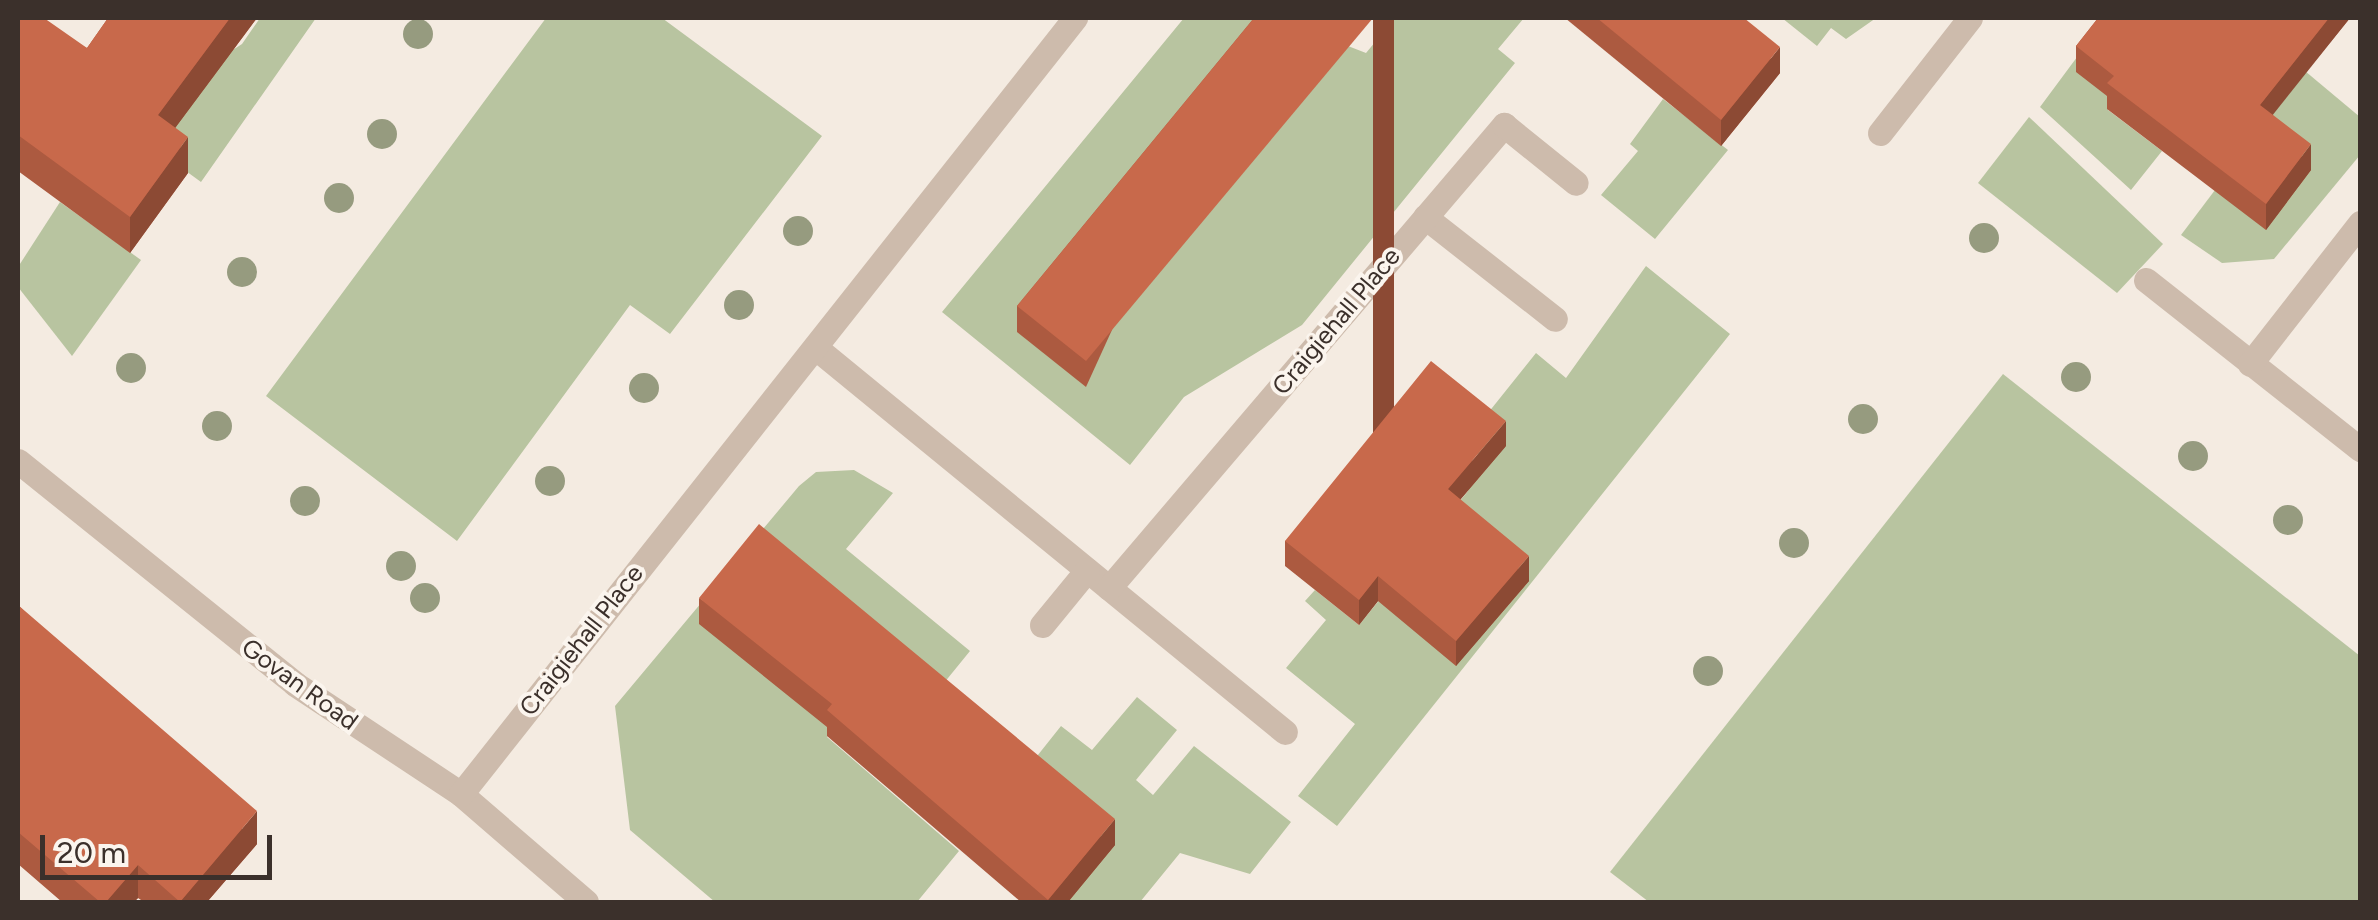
<!DOCTYPE html>
<html>
<head>
<meta charset="utf-8">
<style>
  body { margin:0 }
  #map { position:relative; width:2378px; height:920px; overflow:hidden; background:#f4ebe1; font-family:Figtree,sans-serif }
  div>[style] { position:absolute }
  .green>* { inset:0; background:#b8c4a0 }
  .minor>* { height:25px; margin:-12.5px; padding:0 12.5px; transform-origin:12.5px; border-radius:12.5px; background:#cdbbac }
  .trees>* { width:30px; height:30px; margin:-15px; border-radius:50%; background:#969b7f }
  .wall>* { inset:0; background:#ac5a40 }
  .shaded-wall>* { inset:0; background:#8c4a34; transform-origin:0 0 }
  .building>* { inset:0; background:#c8694b }
  span { translate:-50% -50%; white-space:nowrap; text-align:center; line-height:1.15; -webkit-text-stroke:8px #fbf5ee; paint-order:stroke }
  .street-label { font-size:25px; color:#3b302b }
  .frame { position:absolute; inset:0; border:20px solid #3b302b; pointer-events:none }
  .scale { position:absolute; left:40px; top:835px; width:232px; height:45px; box-sizing:border-box; border:5px solid #3b302b; border-top:0; padding-left:12px; font-size:30px; line-height:35px; white-space:nowrap; color:#3b302b; -webkit-text-stroke:8px #fbf5ee; paint-order:stroke }
</style>
</head>
<body>
<div id="map">
  <div class="green">
    <i style="clip-path:polygon(260px 18px,316px 18px,201px 182px,120px 123px,242px 44px)"></i>
    <i style="clip-path:polygon(546px 18px,662px 18px,822px 136px,670px 334px,630px 305px,457px 541px,266px 396px)"></i>
    <i style="clip-path:polygon(1184px 18px,1276px 18px,1366px 53px,1395px 18px,1524px 18px,1498px 49px,1515px 63px,1302px 325px,1184px 397px,1130px 465px,942px 312px)"></i>
    <i style="clip-path:polygon(1782px 18px,1876px 18px,1846px 39px,1831px 28px,1817px 46px)"></i>
    <i style="clip-path:polygon(2106px 18px,2108px 110px,2162px 151px,2131px 190px,2040px 107px)"></i>
    <i style="clip-path:polygon(2305px 71px,2360px 117px,2360px 155px,2274px 259px,2222px 263px,2181px 235px)"></i>
    <i style="clip-path:polygon(1663px 99px,1728px 150px,1655px 239px,1601px 195px,1638px 151px,1630px 144px)"></i>
    <i style="clip-path:polygon(2029px 117px,2163px 244px,2117px 293px,1978px 183px)"></i>
    <i style="clip-path:polygon(60px 202px,141px 260px,72px 356px,18px 287px,18px 267px)"></i>
    <i style="clip-path:polygon(1646px 266px,1730px 334px,1337px 826px,1298px 796px,1355px 724px,1286px 668px,1326px 620px,1305px 601px,1315px 590px,1359px 625px,1468px 491px,1488px 413px,1536px 353px,1566px 378px)"></i>
    <i style="clip-path:polygon(2003px 374px,2360px 656px,2360px 902px,1649px 902px,1610px 872px)"></i>
    <i style="clip-path:polygon(854px 470px,893px 493px,846px 549px,970px 651px,935px 694px,892px 658px,827px 737px,959px 851px,917px 902px,715px 902px,630px 830px,615px 706px,799px 486px,816px 472px)"></i>
    <i style="clip-path:polygon(1137px 697px,1177px 730px,1136px 780px,1153px 795px,1194px 746px,1291px 822px,1250px 874px,1180px 853px,1140px 902px,1068px 902px,1026px 770px,1061px 726px,1092px 750px)"></i>
  </div>
  <div class="minor">
    <i style="left:1880px;top:133px;width:146px;rotate:-52deg"></i>
    <i style="left:1425px;top:217px;width:165px;rotate:38.1deg"></i>
    <i style="left:2146px;top:280px;width:273px;rotate:38.3deg"></i>
    <i style="left:816px;top:348px;width:606px;rotate:39.31deg"></i>
    <i style="left:2250px;top:364px;width:179px;rotate:-52deg"></i>
    <i style="left:18px;top:461px;width:356px;rotate:38.8deg"></i>
    <i style="left:295px;top:684px;width:199px;rotate:33.5deg"></i>
    <i style="left:461px;top:794px;width:165px;rotate:40.8deg"></i>
    <i style="left:1109px;top:588px;width:609px;rotate:-49.53deg"></i>
    <i style="left:1504px;top:125px;width:92px;rotate:38.9deg"></i>
    <i style="left:1042px;top:625px;width:71px;rotate:-50.7deg"></i>
    <i style="left:461px;top:794px;width:990px;rotate:-51.65deg"></i>
  </div>
  <div class="trees">
    <i style="left:418px;top:34px"></i>
    <i style="left:382px;top:134px"></i>
    <i style="left:339px;top:198px"></i>
    <i style="left:798px;top:231px"></i>
    <i style="left:1984px;top:238px"></i>
    <i style="left:242px;top:272px"></i>
    <i style="left:739px;top:305px"></i>
    <i style="left:131px;top:368px"></i>
    <i style="left:2076px;top:377px"></i>
    <i style="left:644px;top:388px"></i>
    <i style="left:1863px;top:419px"></i>
    <i style="left:217px;top:426px"></i>
    <i style="left:2193px;top:456px"></i>
    <i style="left:550px;top:481px"></i>
    <i style="left:305px;top:501px"></i>
    <i style="left:2288px;top:520px"></i>
    <i style="left:1794px;top:543px"></i>
    <i style="left:401px;top:566px"></i>
    <i style="left:425px;top:598px"></i>
    <i style="left:1708px;top:671px"></i>
  </div>
  <div class="wall">
    <i style="clip-path:polygon(18px 18px,87px 48px,108px 18px,257px 18px,175px 128px,188px 173px,130px 253px,18px 171px)"></i>
    <i style="clip-path:polygon(1254px 18px,1086px 387px,1017px 332px,1017px 306px)"></i>
    <i style="clip-path:polygon(1565px 18px,1744px 18px,1780px 73px,1721px 146px)"></i>
    <i style="clip-path:polygon(2098px 18px,2350px 18px,2272px 114px,2311px 170px,2266px 230px,2107px 109px,2107px 96px,2076px 72px,2076px 46px)"></i>
    <i style="clip-path:polygon(1506px 446px,1460px 500px,1529px 581px,1456px 666px,1378px 601px,1359px 625px,1285px 566px,1285px 541px)"></i>
    <i style="clip-path:polygon(699px 598px,1115px 845px,1068px 902px,1021px 902px,827px 736px,827px 727px,699px 624px)"></i>
    <i style="clip-path:polygon(18px 605px,257px 844px,207px 902px,144px 902px,138px 898px,134px 902px,62px 902px,18px 864px)"></i>
  </div>
  <div class="shaded-wall">
    <i style="clip-path:polygon(230px 18px,257px 18px,158px 151px,158px 115px)"></i>
    <i style="left:1373px;top:18px;width:21px;height:447px"></i>
    <i style="clip-path:polygon(2329px 18px,2350px 18px,2260px 131px,2260px 105px)"></i>
    <i style="clip-path:polygon(1780px 47px,1780px 73px,1721px 146px,1721px 120px)"></i>
    <i style="clip-path:polygon(188px 137px,188px 173px,130px 253px,130px 217px)"></i>
    <i style="clip-path:polygon(2311px 144px,2311px 170px,2266px 230px,2266px 204px)"></i>
    <i style="clip-path:polygon(1506px 421px,1506px 446px,1448px 514px,1448px 489px)"></i>
    <i style="clip-path:polygon(1529px 556px,1529px 581px,1456px 666px,1456px 641px)"></i>
    <i style="clip-path:polygon(1378px 576px,1378px 601px,1359px 625px,1359px 600px)"></i>
    <i style="clip-path:polygon(257px 811px,257px 844px,207px 902px,180px 902px)"></i>
    <i style="clip-path:polygon(1115px 819px,1115px 845px,1068px 902px,1048px 902px,1048px 900px)"></i>
    <i style="clip-path:polygon(138px 865px,138px 898px,134px 902px,106px 902px)"></i>
  </div>
  <div class="building">
    <i style="clip-path:polygon(18px 18px,44px 18px,87px 48px,108px 18px,230px 18px,158px 115px,188px 137px,130px 217px,18px 135px)"></i>
    <i style="clip-path:polygon(1254px 18px,1373px 18px,1086px 361px,1017px 306px)"></i>
    <i style="clip-path:polygon(1597px 18px,1744px 18px,1780px 47px,1721px 120px)"></i>
    <i style="clip-path:polygon(2098px 18px,2329px 18px,2260px 105px,2311px 144px,2266px 204px,2107px 83px,2114px 76px,2076px 46px)"></i>
    <i style="clip-path:polygon(1431px 361px,1506px 421px,1448px 489px,1529px 556px,1456px 641px,1378px 576px,1359px 600px,1285px 541px)"></i>
    <i style="clip-path:polygon(759px 524px,1115px 819px,1048px 900px,827px 710px,832px 704px,699px 598px)"></i>
    <i style="clip-path:polygon(18px 605px,257px 811px,180px 902px,138px 865px,106px 902px,100px 902px,18px 832px)"></i>
  </div>
  <div class="street-label">
    <span style="left:1336px;top:321px;rotate:-50deg">Craigiehall Place</span>
    <span style="left:581px;top:640px;rotate:-52deg">Craigiehall Place</span>
    <span style="left:300px;top:684px;rotate:36deg">Govan Road</span>
  </div>
  <div class="frame"></div>
  <div class="scale">20 m</div>
</div>
</body>
</html>
